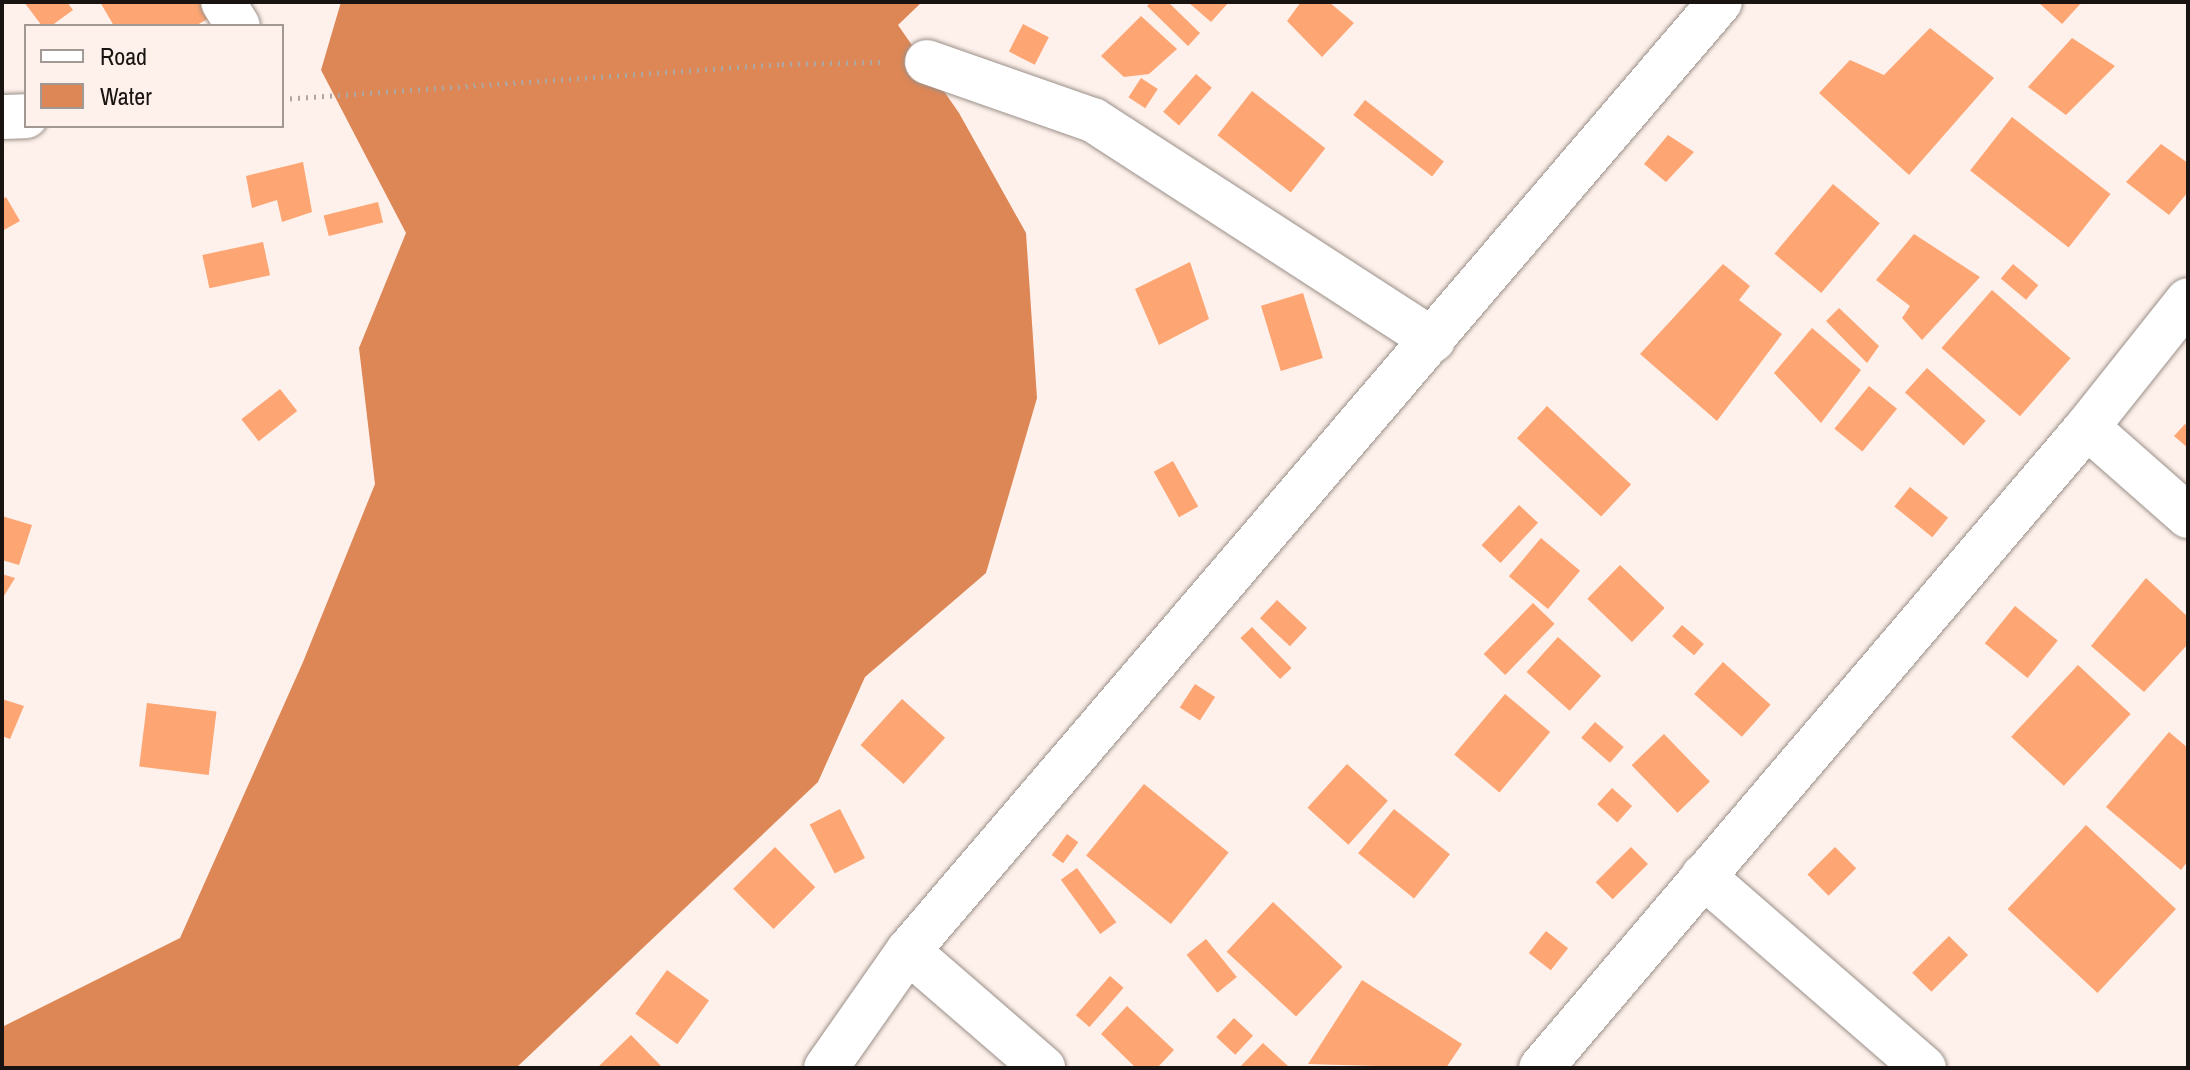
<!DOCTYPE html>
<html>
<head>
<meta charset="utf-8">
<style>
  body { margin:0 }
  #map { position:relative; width:2190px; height:1070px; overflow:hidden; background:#fef1eb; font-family:"Archivo Narrow",sans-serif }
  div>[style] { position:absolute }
  .water>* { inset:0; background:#dd8756 }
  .building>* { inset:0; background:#fda573; transform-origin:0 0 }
  .path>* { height:5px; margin-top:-2.5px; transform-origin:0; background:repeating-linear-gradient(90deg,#b0a6a1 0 2px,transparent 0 8px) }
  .roads { filter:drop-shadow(0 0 2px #9a8f89) drop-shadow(0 0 2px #9a8f89) }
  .street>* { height:44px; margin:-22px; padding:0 22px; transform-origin:22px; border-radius:22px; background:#fff }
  span { translate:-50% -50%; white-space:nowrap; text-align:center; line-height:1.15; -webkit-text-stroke:6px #fef1eb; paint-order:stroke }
  .frame { position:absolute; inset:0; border:4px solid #191412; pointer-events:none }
  .legend { position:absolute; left:24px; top:24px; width:260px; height:104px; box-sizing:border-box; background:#fef1eb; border:2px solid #a29994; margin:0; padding:10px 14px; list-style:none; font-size:24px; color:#191412 }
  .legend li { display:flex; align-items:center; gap:16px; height:40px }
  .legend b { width:40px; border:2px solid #a29994 }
</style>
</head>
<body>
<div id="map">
  <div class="water">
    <i style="clip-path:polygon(341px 2px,922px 2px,898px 25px,959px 113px,1026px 233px,1037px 398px,986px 573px,865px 677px,818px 782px,516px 1068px,2px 1068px,2px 1027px,180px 938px,303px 662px,375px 484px,359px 348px,406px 233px,321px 70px)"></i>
  </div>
  <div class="building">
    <i style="clip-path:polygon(24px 2px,67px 2px,73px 10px,51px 26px,42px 26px)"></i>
    <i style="clip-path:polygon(100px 2px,206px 2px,213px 16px,195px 26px,114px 26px)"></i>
    <i style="clip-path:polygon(1151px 2px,1168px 2px,1200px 33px,1188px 46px,1147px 6px)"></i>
    <i style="clip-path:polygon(1188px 2px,1229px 2px,1211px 22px)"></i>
    <i style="clip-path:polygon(1301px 2px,1329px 2px,1354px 23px,1322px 57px,1287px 21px)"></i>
    <i style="clip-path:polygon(2038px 2px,2082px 2px,2062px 24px)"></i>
    <i style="clip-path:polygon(1141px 16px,1177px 49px,1149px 74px,1124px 77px,1101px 56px)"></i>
    <i style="left:1023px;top:24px;width:29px;height:31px;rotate:27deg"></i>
    <i style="clip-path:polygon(1930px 28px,1994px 78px,1909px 175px,1819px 93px,1850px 60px,1884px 75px)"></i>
    <i style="clip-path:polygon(2072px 38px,2115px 66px,2066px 115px,2028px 87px)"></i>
    <i style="left:1196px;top:74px;width:21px;height:50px;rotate:41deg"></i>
    <i style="left:1141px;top:78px;width:20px;height:23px;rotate:33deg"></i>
    <i style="left:1252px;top:91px;width:93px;height:56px;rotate:38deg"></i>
    <i style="left:1365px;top:100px;width:100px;height:19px;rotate:38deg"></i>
    <i style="left:2012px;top:117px;width:125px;height:68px;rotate:38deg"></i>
    <i style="clip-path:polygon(1668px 135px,1694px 152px,1666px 182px,1644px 164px)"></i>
    <i style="clip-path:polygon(2161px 144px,2188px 163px,2188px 192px,2169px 215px,2126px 182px)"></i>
    <i style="clip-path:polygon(303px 162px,312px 212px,282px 222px,277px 200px,252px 208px,246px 176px)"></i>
    <i style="left:1833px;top:184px;width:61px;height:91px;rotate:40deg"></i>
    <i style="clip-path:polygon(6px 197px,20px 221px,2px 231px,2px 200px)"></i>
    <i style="left:378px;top:202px;width:21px;height:56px;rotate:76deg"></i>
    <i style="clip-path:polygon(1914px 234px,1980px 277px,1922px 340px,1902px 318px,1910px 306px,1876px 280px)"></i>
    <i style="left:263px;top:242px;width:34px;height:62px;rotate:78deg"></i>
    <i style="clip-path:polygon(1190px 262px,1209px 319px,1159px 345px,1135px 289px)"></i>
    <i style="clip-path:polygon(1723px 264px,1750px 286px,1739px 300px,1782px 334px,1717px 421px,1640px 354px)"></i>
    <i style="left:2013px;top:264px;width:33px;height:19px;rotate:40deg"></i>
    <i style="left:1992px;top:290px;width:104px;height:77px;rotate:41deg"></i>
    <i style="left:1303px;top:293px;width:68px;height:44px;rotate:73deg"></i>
    <i style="clip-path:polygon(1839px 308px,1879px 346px,1867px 363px,1826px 321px)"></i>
    <i style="clip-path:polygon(1812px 328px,1861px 370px,1821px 423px,1774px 373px)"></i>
    <i style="left:1927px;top:368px;width:79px;height:33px;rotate:42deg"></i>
    <i style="left:1869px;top:386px;width:36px;height:55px;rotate:39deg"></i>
    <i style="left:280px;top:389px;width:28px;height:49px;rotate:52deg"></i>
    <i style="left:1547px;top:406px;width:115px;height:44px;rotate:43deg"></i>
    <i style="clip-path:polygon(2185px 424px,2188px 427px,2188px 448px,2174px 436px)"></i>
    <i style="left:1173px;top:461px;width:52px;height:22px;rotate:61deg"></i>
    <i style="left:1910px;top:487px;width:49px;height:25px;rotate:39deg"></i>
    <i style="left:1519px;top:505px;width:26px;height:55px;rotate:43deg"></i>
    <i style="clip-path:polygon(2px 516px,32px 525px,19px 565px,2px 560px)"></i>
    <i style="left:1541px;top:538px;width:51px;height:50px;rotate:40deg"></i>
    <i style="left:1620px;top:565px;width:62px;height:47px;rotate:44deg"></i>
    <i style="clip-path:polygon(2px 574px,15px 578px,2px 599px)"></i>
    <i style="clip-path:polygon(2146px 578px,2188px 617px,2188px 644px,2144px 692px,2091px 646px)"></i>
    <i style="left:1277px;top:600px;width:41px;height:25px;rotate:43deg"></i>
    <i style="left:1533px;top:603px;width:30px;height:71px;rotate:44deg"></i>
    <i style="left:2015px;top:606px;width:55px;height:48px;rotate:39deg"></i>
    <i style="left:1682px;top:625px;width:29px;height:15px;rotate:41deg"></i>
    <i style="left:1252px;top:627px;width:57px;height:16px;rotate:46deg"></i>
    <i style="left:1558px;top:637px;width:58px;height:47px;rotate:42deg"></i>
    <i style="left:1723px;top:662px;width:64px;height:43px;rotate:42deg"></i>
    <i style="left:2078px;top:665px;width:72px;height:98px;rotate:43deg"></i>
    <i style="left:1195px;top:684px;width:24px;height:28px;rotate:33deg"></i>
    <i style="left:1505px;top:694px;width:59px;height:79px;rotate:40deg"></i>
    <i style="clip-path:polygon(2px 699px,24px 706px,10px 739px,2px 736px)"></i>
    <i style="left:902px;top:699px;width:58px;height:62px;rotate:42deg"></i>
    <i style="left:147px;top:703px;width:70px;height:64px;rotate:7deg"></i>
    <i style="left:1595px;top:722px;width:38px;height:21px;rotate:41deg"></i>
    <i style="clip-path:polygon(2169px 732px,2188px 748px,2188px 861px,2181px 870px,2106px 807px)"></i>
    <i style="left:1664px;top:734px;width:66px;height:45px;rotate:46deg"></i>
    <i style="left:1347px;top:764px;width:55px;height:59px;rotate:42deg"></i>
    <i style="left:1144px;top:784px;width:109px;height:92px;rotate:39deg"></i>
    <i style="left:1612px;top:788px;width:27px;height:22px;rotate:42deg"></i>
    <i style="left:840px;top:809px;width:55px;height:34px;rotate:63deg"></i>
    <i style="left:1394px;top:809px;width:72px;height:57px;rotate:39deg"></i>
    <i style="left:2086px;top:825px;width:123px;height:115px;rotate:43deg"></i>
    <i style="left:1067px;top:834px;width:14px;height:26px;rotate:36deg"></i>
    <i style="left:775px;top:847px;width:57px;height:59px;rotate:45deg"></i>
    <i style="left:1631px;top:847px;width:24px;height:50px;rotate:45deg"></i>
    <i style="left:1835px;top:847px;width:30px;height:39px;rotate:45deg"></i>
    <i style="left:1077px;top:868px;width:67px;height:20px;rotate:54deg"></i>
    <i style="left:1273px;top:902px;width:95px;height:68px;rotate:43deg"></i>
    <i style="left:1546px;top:931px;width:28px;height:28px;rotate:38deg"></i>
    <i style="left:1949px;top:936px;width:27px;height:52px;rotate:45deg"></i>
    <i style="left:1206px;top:939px;width:49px;height:25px;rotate:51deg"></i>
    <i style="left:667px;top:970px;width:52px;height:54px;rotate:36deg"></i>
    <i style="left:1110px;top:976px;width:18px;height:52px;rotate:41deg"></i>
    <i style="clip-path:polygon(1362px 980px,1462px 1044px,1446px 1068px,1308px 1064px)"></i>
    <i style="clip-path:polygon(1127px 1006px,1174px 1050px,1157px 1068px,1136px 1068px,1101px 1034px)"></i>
    <i style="left:1234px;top:1018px;width:26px;height:26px;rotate:43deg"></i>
    <i style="clip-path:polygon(631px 1035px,663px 1068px,597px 1068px)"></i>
    <i style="clip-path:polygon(1263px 1043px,1288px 1066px,1239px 1068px)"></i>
  </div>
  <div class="path">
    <i style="left:282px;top:99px;width:501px;rotate:-4deg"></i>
    <i style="left:782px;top:64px;width:98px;rotate:-1.2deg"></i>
  </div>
  <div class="roads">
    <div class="street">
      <i style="left:223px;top:2px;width:28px;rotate:58deg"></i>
      <i style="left:927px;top:62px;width:176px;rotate:19.3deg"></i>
      <i style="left:1093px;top:120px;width:405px;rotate:32.9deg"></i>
      <i style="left:2px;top:117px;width:24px;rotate:-2deg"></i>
      <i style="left:2087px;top:427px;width:135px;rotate:41.4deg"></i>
      <i style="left:1703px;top:876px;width:293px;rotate:41deg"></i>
      <i style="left:908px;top:951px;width:179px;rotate:40.9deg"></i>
      <i style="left:826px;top:1068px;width:143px;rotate:-55deg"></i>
      <i style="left:908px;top:951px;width:1249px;rotate:-49.45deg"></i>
      <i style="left:1541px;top:1068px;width:842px;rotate:-49.58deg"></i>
      <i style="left:2087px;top:427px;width:162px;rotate:-51.5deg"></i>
    </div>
  </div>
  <div class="frame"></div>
  <ul class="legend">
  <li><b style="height:10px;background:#fff"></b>Road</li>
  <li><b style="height:22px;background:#dd8756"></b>Water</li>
  </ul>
</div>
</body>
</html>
